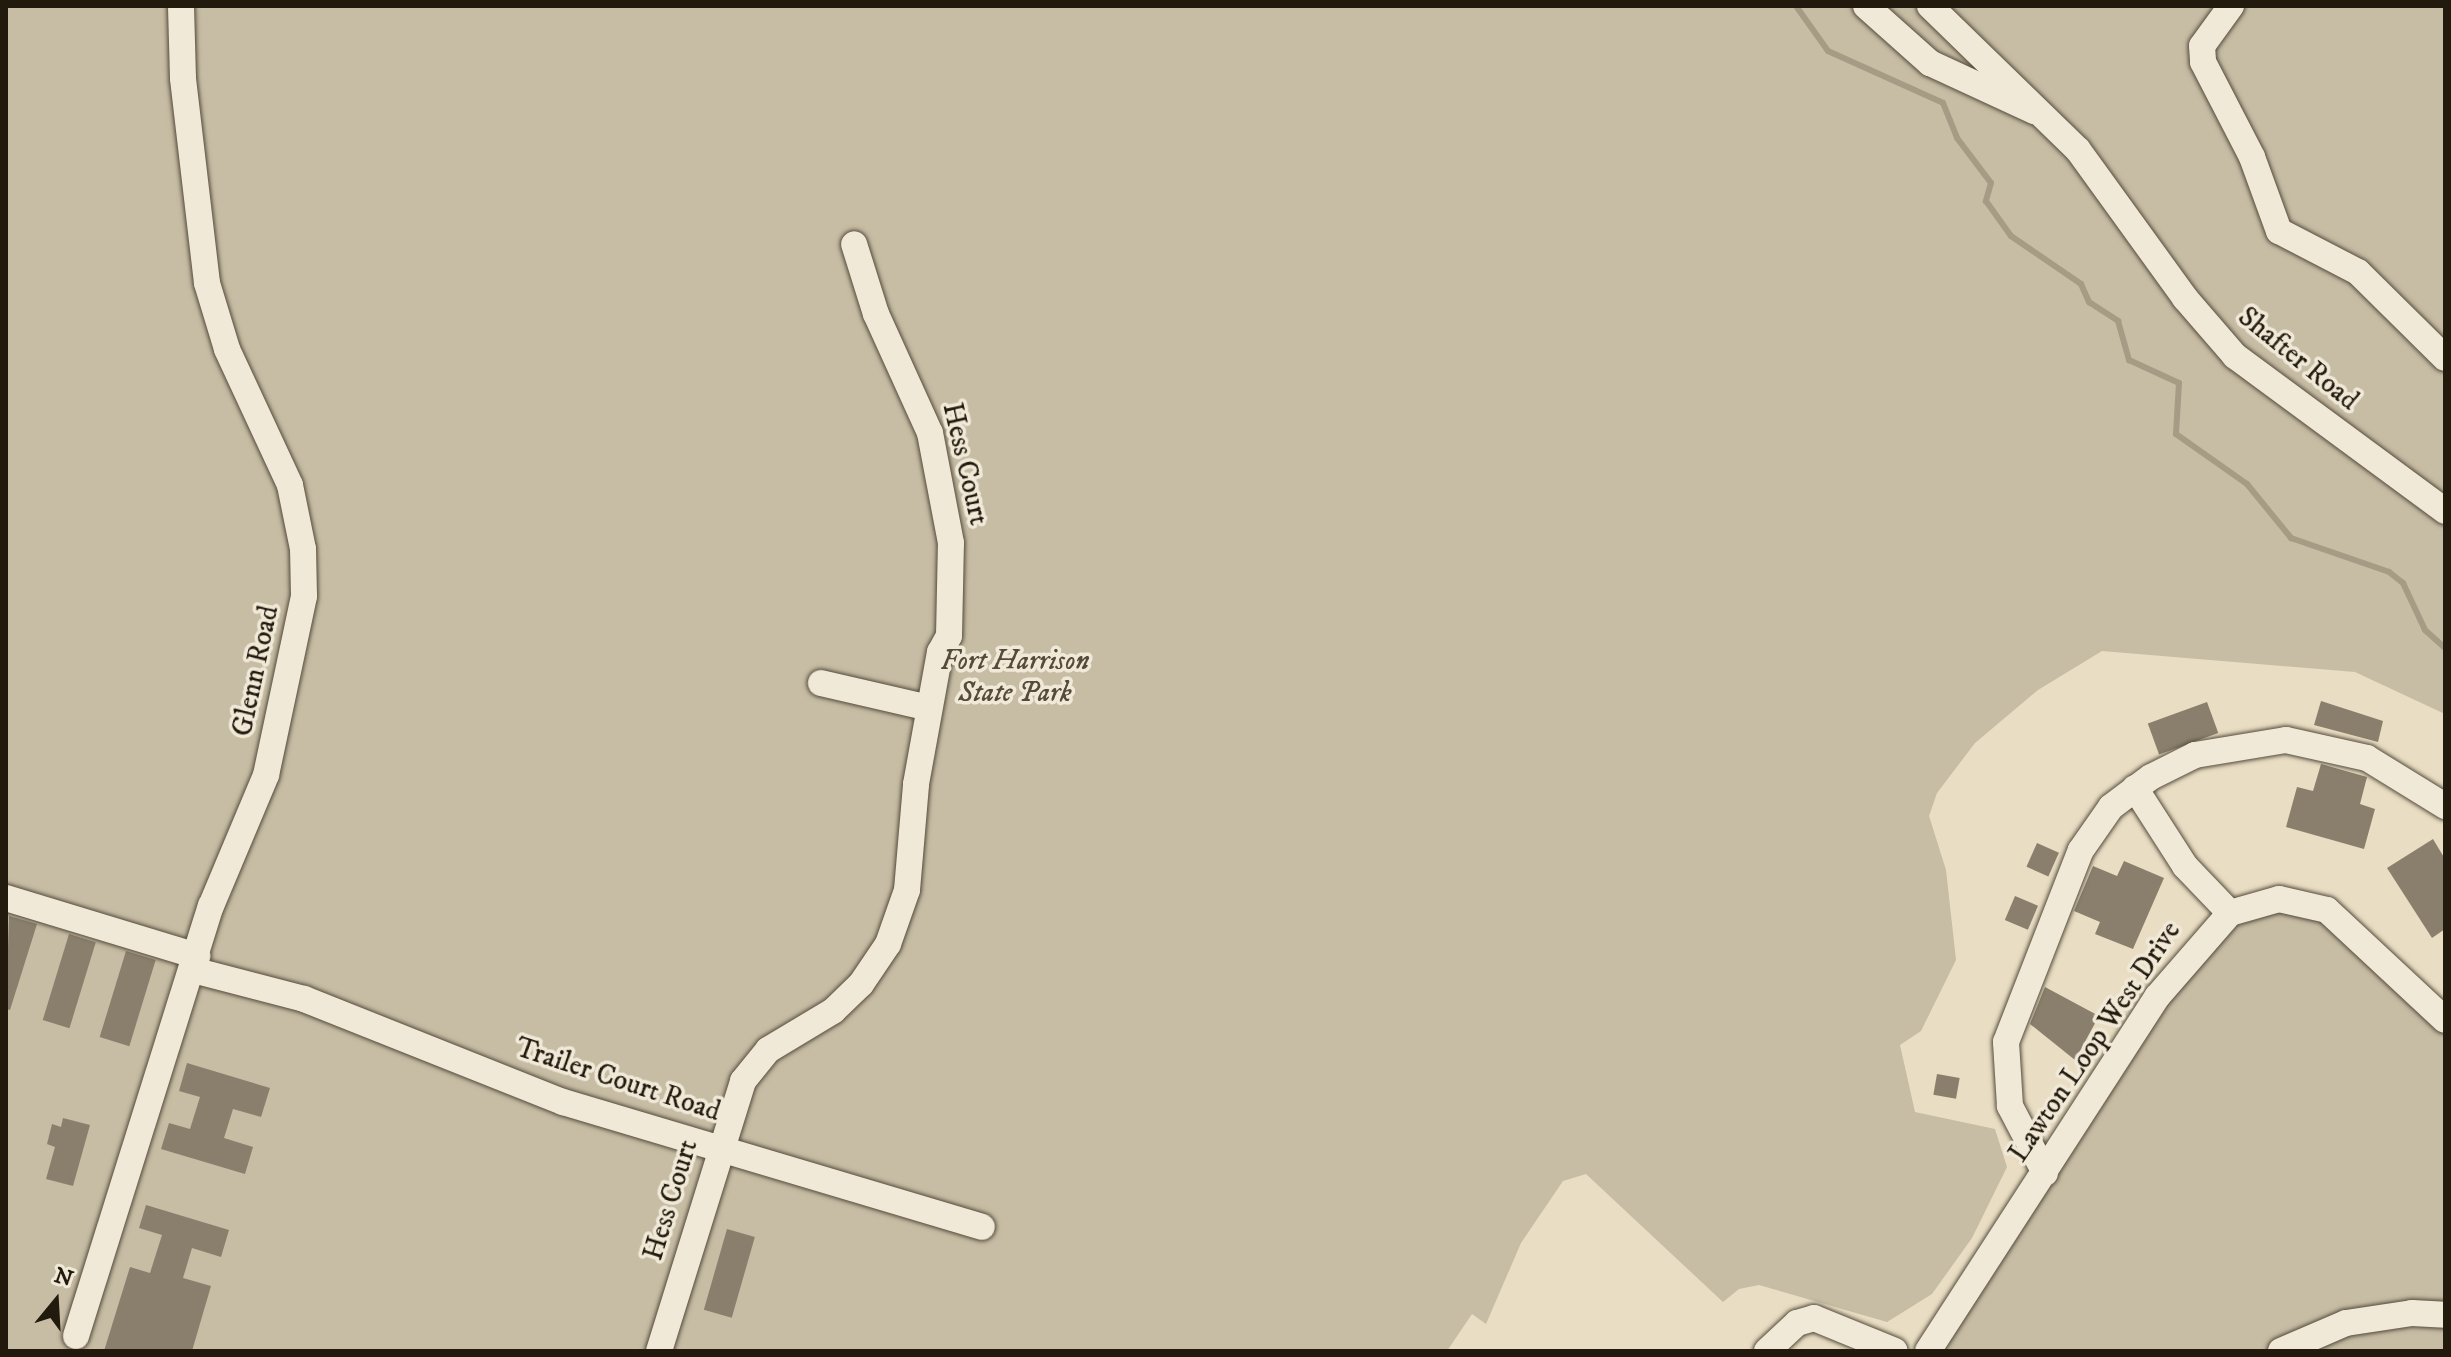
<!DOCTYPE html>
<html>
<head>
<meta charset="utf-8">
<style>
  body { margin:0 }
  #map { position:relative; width:2451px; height:1357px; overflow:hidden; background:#e9ddc3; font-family:"IM FELL DW Pica",serif }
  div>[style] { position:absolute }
  .green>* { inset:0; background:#c7bca4 }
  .stream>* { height:6px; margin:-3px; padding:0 3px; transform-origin:3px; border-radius:3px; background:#a69b85 }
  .building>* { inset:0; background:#8a7f6c; transform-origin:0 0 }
  .roads { filter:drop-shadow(0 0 2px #544b3b) drop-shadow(0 0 2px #544b3b) }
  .minor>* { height:26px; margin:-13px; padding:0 13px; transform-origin:13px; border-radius:13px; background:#f1e9d8 }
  span { translate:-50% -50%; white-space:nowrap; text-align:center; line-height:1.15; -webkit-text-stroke:7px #f1e9d8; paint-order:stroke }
  .street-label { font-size:28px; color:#231a0e }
  .park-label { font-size:28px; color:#544b3b; font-style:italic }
  .frame { position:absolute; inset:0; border:8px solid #231a0e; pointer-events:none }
  .north { position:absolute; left:16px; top:1261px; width:80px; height:80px; -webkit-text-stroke:6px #f1e9d8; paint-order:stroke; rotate:18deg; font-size:22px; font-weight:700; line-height:32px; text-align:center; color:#231a0e }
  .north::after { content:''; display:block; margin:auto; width:28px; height:36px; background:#231a0e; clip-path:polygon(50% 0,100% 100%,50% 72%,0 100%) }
</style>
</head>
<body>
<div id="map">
  <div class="green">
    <i style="clip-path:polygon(6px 6px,2445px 6px,2445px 714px,2355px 672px,2102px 651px,2038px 690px,1975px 743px,1937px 793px,1929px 816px,1946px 870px,1956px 960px,1921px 1031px,1900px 1045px,1915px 1112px,1995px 1129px,2007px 1167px,1972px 1238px,1932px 1294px,1887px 1322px,1759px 1285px,1739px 1289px,1723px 1302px,1586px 1174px,1563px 1181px,1521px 1243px,1486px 1324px,1472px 1314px,1447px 1351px,6px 1351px)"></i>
    <i style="clip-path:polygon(2298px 901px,2445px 1020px,2445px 1351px,1928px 1351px,2215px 924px)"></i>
  </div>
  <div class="stream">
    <i style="left:1796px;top:6px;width:55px;rotate:54.6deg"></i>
    <i style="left:1828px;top:51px;width:126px;rotate:24.3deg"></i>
    <i style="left:1943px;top:103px;width:38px;rotate:68deg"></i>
    <i style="left:1957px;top:138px;width:56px;rotate:52.9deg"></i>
    <i style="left:1991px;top:183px;width:19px;rotate:106deg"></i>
    <i style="left:1986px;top:201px;width:43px;rotate:54.5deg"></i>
    <i style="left:2011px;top:236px;width:85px;rotate:34.4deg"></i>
    <i style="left:2081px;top:284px;width:20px;rotate:66deg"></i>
    <i style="left:2089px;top:302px;width:35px;rotate:33deg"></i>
    <i style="left:2118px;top:321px;width:41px;rotate:74.2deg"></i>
    <i style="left:2129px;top:360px;width:55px;rotate:24.7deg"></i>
    <i style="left:2179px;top:383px;width:51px;rotate:93.4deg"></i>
    <i style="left:2176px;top:434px;width:87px;rotate:35.2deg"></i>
    <i style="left:2247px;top:484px;width:70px;rotate:50.8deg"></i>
    <i style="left:2291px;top:538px;width:104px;rotate:19.1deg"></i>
    <i style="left:2389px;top:572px;width:18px;rotate:38deg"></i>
    <i style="left:2403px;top:583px;width:52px;rotate:64.9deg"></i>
    <i style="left:2425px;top:630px;width:27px;rotate:42deg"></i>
  </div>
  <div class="building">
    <i style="clip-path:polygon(2321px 701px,2383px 721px,2378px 742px,2314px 725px)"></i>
    <i style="left:2207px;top:702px;width:33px;height:63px;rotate:70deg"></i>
    <i style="clip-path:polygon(2321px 764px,2367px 777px,2360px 804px,2375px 809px,2364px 849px,2286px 827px,2297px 787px,2313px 791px)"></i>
    <i style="clip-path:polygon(2433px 839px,2445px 859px,2445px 929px,2432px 938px,2387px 868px)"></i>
    <i style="left:2037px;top:843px;width:24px;height:26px;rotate:24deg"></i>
    <i style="clip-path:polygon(2124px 861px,2164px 878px,2133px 949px,2095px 934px,2100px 922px,2074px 911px,2093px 866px,2117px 876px)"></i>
    <i style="left:2015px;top:896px;width:25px;height:26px;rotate:23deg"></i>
    <i style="clip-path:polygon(9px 916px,37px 924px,10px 1010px,6px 1009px)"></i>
    <i style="left:69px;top:934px;width:28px;height:90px;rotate:17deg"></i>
    <i style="left:126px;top:951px;width:31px;height:90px;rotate:17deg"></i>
    <i style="clip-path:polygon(2045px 987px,2099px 1016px,2075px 1060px,2030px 1024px)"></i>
    <i style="clip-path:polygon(187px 1063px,270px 1088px,261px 1117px,233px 1109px,224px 1138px,253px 1147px,245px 1174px,161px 1149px,169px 1123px,190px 1129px,200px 1097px,179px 1091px)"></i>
    <i style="left:1937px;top:1074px;width:23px;height:21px;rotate:10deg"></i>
    <i style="clip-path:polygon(63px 1118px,90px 1125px,73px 1186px,46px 1179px,55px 1147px,47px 1144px,52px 1124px,61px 1127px)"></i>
    <i style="clip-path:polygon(146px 1205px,229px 1230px,221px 1257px,192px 1248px,183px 1278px,211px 1286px,192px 1351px,104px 1351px,130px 1267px,150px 1273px,162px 1235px,139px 1228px)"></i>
    <i style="left:727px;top:1229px;width:29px;height:84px;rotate:16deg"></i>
  </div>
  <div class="roads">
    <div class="minor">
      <i style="left:1866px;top:6px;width:86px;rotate:41.7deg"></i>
      <i style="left:1930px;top:63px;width:115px;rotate:24.8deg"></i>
      <i style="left:1930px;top:6px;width:206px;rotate:44.2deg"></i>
      <i style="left:2078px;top:150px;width:183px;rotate:54.1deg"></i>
      <i style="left:2185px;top:298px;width:77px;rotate:49.2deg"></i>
      <i style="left:2235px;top:356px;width:261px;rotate:36.4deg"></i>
      <i style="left:2231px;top:6px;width:49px;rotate:125.9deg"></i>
      <i style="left:2202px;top:46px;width:16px;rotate:86deg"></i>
      <i style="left:2203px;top:62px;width:107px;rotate:62.7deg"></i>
      <i style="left:2252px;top:157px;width:79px;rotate:70deg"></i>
      <i style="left:2279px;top:231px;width:89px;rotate:27.4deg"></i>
      <i style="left:2358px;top:272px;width:122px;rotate:44.7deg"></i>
      <i style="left:821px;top:683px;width:111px;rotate:13deg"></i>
      <i style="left:2135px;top:788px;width:93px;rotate:57.3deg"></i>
      <i style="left:2185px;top:866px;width:65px;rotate:46.2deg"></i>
      <i style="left:6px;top:898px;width:200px;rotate:16.9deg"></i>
      <i style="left:193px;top:970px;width:115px;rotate:14.6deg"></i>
      <i style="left:304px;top:999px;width:279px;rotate:21.7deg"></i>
      <i style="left:563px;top:1102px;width:437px;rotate:16.6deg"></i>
      <i style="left:2045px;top:1173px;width:76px;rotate:-117.6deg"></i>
      <i style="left:2010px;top:1106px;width:64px;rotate:-93.6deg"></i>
      <i style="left:2006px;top:1042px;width:206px;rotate:-68.7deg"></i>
      <i style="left:2081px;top:850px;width:52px;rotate:-55.1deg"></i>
      <i style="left:2111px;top:807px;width:50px;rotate:-36.9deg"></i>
      <i style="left:2151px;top:777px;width:49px;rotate:-26.6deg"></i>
      <i style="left:2195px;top:755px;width:92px;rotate:-9.4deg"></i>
      <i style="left:2286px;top:740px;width:83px;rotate:12.5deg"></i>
      <i style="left:2367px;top:758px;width:92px;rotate:31.6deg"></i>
      <i style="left:76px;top:1336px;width:451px;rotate:-72.6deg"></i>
      <i style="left:211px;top:906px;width:142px;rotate:-67.2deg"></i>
      <i style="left:266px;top:775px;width:183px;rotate:-78deg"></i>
      <i style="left:304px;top:596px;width:47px;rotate:-91.2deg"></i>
      <i style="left:303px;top:549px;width:65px;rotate:-101.5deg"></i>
      <i style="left:290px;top:485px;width:150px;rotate:-114.9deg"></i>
      <i style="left:227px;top:349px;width:69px;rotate:-106.9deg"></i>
      <i style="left:207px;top:283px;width:206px;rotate:-96.7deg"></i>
      <i style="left:183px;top:78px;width:72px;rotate:-91.6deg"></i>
      <i style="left:659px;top:1351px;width:283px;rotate:-72.7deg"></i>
      <i style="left:743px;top:1081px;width:40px;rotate:-51deg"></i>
      <i style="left:768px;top:1050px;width:76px;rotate:-31deg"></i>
      <i style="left:833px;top:1011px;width:39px;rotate:-44deg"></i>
      <i style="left:861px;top:984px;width:48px;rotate:-56deg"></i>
      <i style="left:888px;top:944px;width:57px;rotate:-70.6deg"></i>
      <i style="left:907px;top:890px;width:106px;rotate:-85.1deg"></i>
      <i style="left:916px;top:784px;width:134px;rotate:-79.7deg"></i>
      <i style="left:940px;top:652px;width:18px;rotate:-61deg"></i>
      <i style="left:949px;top:636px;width:93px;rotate:-88.8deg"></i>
      <i style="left:951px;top:543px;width:112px;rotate:-100.8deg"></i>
      <i style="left:930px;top:433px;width:131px;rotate:-114.4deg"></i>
      <i style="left:876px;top:314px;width:73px;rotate:-107.4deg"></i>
      <i style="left:1767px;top:1351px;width:41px;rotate:-43deg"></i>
      <i style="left:1797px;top:1323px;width:18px;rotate:-16deg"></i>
      <i style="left:1814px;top:1318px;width:87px;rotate:22.2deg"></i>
      <i style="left:1928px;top:1351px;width:422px;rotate:-57.1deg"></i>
      <i style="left:2157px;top:997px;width:111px;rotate:-49deg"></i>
      <i style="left:2230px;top:913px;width:51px;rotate:-15.9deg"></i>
      <i style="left:2279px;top:899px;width:49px;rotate:12.9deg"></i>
      <i style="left:2327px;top:910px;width:161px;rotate:43deg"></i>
      <i style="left:2281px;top:1351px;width:71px;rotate:-23.3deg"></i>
      <i style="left:2346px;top:1323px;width:67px;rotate:-8.6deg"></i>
      <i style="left:2412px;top:1313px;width:33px;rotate:3deg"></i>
    </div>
  </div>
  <div class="street-label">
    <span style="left:2298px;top:359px;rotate:39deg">Shafter Road</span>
    <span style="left:965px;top:464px;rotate:77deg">Hess Court</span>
    <span style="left:256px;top:671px;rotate:-78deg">Glenn Road</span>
    <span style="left:2095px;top:1042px;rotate:-56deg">Lawton Loop West Drive</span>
    <span style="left:618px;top:1080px;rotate:18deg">Trailer Court Road</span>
    <span style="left:671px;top:1200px;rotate:-73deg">Hess Court</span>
  </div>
  <div class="park-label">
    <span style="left:1015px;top:677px">Fort Harrison<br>State Park</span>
  </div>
  <div class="frame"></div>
  <div class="north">N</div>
</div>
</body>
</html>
